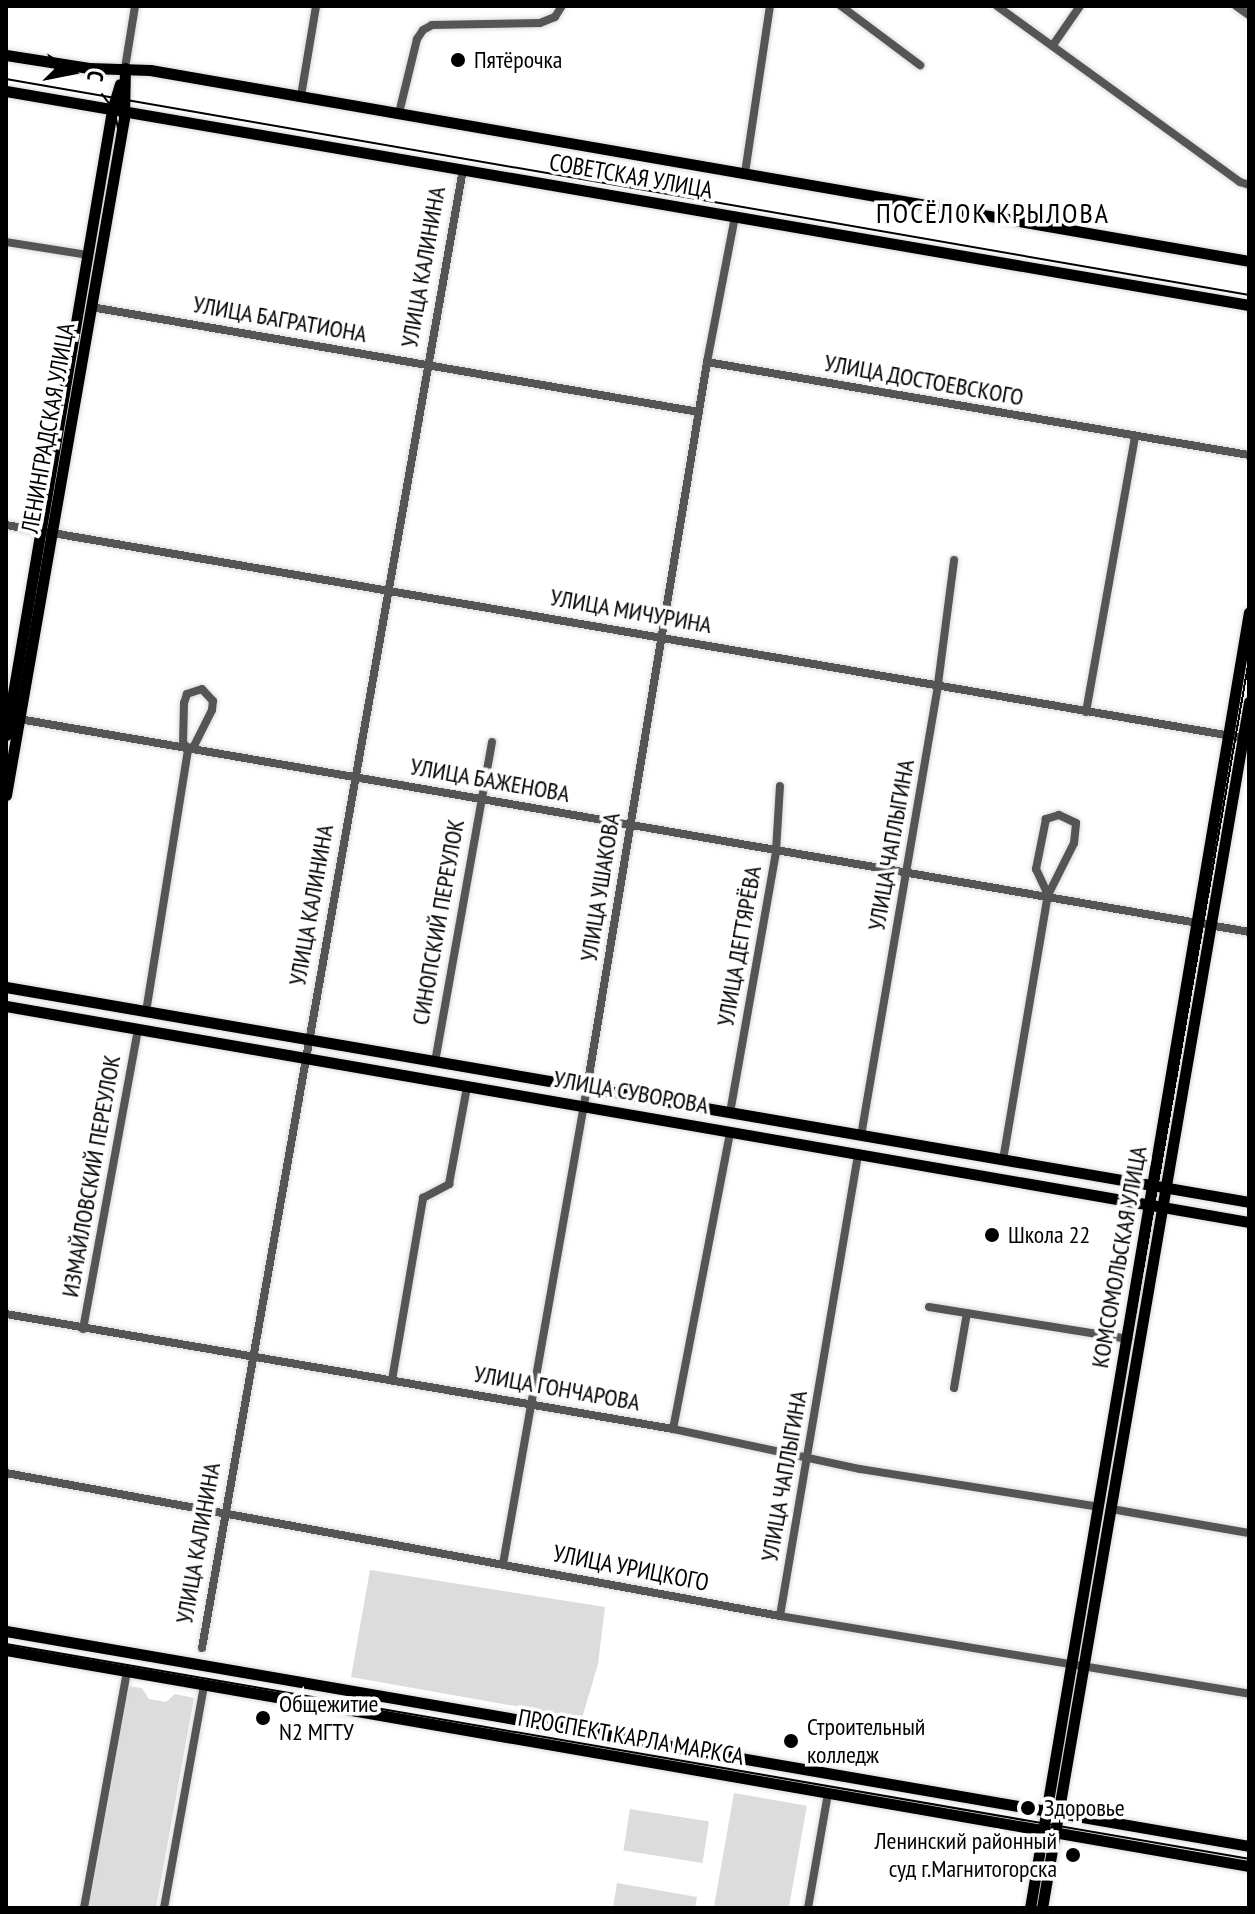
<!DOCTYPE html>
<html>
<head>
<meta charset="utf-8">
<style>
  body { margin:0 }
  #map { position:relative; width:1255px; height:1914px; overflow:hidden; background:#fff; font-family:"PT Sans Narrow",sans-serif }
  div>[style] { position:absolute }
  .green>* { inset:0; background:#dcdcdc; transform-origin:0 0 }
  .roads { filter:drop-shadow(0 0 2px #dbdbdb) drop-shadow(0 0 2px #dbdbdb) }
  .minor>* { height:8px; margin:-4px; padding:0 4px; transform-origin:4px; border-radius:4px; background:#555 }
  .major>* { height:11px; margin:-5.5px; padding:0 5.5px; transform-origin:5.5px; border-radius:5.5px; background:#000 }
  .tram>* { height:2px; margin:-1px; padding:0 1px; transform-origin:1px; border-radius:1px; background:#000 }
  .dots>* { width:22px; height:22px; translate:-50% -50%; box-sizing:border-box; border:4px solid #fff; border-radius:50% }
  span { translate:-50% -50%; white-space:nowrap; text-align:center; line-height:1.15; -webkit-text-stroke:7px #fff; paint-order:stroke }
  .poi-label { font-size:24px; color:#000 }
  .left { translate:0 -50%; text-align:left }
  .right { translate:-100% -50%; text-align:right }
  .street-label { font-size:24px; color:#000 }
  .quarter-label { font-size:28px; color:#000; letter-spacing:2px }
  .frame { position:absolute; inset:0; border:8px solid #000; pointer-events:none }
  .north { position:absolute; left:32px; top:32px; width:80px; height:80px; -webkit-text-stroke:6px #fff; paint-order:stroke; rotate:100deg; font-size:22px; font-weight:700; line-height:32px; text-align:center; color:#000 }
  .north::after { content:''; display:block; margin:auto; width:28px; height:36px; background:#000; clip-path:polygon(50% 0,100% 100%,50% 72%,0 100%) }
</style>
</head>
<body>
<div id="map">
  <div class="green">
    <i style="clip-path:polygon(370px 1570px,605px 1607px,598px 1664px,582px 1718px,351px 1677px)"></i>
    <i style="clip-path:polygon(126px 1686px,142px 1688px,149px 1699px,166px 1702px,175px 1694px,194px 1698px,156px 1908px,87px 1908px)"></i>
    <i style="left:734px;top:1793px;width:74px;height:117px;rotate:10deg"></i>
    <i style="left:630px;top:1809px;width:80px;height:42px;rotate:9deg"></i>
    <i style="clip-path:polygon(617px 1883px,697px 1897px,695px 1908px,613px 1908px)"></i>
  </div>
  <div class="roads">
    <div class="minor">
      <i style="left:841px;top:6px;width:99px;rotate:36.8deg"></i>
      <i style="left:997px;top:6px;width:300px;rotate:35.9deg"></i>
      <i style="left:1240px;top:182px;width:9px;rotate:18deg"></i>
      <i style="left:1236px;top:6px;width:16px;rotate:35deg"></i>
      <i style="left:1053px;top:45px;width:47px;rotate:-55.3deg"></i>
      <i style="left:125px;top:68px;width:63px;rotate:-80.8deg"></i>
      <i style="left:301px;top:96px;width:91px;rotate:-80.5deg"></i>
      <i style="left:399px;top:113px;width:76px;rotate:-76.3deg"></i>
      <i style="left:417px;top:39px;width:11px;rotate:-56deg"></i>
      <i style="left:423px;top:30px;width:10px;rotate:-29deg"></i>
      <i style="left:432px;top:25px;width:108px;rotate:-1.1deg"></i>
      <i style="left:540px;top:23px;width:16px;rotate:-22deg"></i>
      <i style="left:555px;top:17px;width:13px;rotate:-58deg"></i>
      <i style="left:745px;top:173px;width:169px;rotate:-81.5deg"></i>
      <i style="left:6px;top:242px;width:83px;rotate:9deg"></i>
      <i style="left:91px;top:307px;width:617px;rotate:9.8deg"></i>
      <i style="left:707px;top:362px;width:550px;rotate:9.74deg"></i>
      <i style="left:6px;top:525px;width:1261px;rotate:9.77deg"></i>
      <i style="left:1086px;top:712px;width:280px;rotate:-79.9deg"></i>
      <i style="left:19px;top:719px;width:1248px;rotate:9.82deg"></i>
      <i style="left:146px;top:1012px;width:266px;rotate:-80.9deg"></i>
      <i style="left:188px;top:749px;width:7px;rotate:-27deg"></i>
      <i style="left:194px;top:746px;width:40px;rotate:-63.4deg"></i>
      <i style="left:212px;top:710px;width:9px;rotate:-84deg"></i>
      <i style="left:213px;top:701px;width:16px;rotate:-133deg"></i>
      <i style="left:202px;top:689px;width:16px;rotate:162deg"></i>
      <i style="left:187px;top:694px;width:9px;rotate:108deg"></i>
      <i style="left:184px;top:703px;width:40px;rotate:91.4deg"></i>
      <i style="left:183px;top:743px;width:7px;rotate:45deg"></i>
      <i style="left:435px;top:1062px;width:325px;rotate:-79.9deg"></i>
      <i style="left:730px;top:1113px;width:266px;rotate:-80deg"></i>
      <i style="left:776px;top:851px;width:65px;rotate:-86.5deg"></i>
      <i style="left:861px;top:1136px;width:459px;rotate:-80.3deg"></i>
      <i style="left:938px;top:684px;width:125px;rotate:-82.6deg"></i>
      <i style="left:1003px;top:1160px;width:269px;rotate:-80.4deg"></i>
      <i style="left:1048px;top:895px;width:58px;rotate:-63.4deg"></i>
      <i style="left:1074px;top:843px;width:20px;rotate:-84deg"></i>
      <i style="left:1076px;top:823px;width:19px;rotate:-155deg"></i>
      <i style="left:1059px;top:815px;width:14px;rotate:163deg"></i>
      <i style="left:1046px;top:819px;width:51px;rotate:101.3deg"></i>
      <i style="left:1036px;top:869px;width:29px;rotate:65deg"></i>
      <i style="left:929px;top:1307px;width:202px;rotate:9.1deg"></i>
      <i style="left:6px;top:1314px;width:677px;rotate:9.78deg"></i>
      <i style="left:673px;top:1429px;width:191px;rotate:12.1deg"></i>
      <i style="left:860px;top:1469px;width:242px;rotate:9deg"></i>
      <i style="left:83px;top:1329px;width:304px;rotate:-79.6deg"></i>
      <i style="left:392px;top:1380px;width:185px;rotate:-80.3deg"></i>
      <i style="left:423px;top:1198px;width:30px;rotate:-28deg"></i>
      <i style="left:449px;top:1184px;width:99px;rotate:-79.5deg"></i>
      <i style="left:954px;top:1388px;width:76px;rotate:-80.2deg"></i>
      <i style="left:673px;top:1429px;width:302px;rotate:-79.1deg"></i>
      <i style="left:6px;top:1473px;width:787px;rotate:10.47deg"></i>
      <i style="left:780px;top:1616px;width:475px;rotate:9.4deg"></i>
      <i style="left:1111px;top:1509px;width:140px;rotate:9.9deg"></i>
      <i style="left:503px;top:1564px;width:483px;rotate:-80deg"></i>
      <i style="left:587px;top:1088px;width:736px;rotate:-80.61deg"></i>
      <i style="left:707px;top:362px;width:149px;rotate:-79.1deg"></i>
      <i style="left:780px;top:1616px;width:469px;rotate:-80.4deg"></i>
      <i style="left:202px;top:1648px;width:1501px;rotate:-79.99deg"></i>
      <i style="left:84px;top:1908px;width:240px;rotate:-79.7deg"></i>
      <i style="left:164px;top:1908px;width:227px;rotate:-79.8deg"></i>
      <i style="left:808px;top:1908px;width:117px;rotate:-80.1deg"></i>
    </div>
    <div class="major">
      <i style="left:6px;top:55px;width:84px;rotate:8.9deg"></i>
      <i style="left:89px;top:68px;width:61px;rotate:1.9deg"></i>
      <i style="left:150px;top:70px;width:1115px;rotate:9.86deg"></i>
      <i style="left:6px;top:91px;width:1261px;rotate:9.77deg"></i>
      <i style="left:6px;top:735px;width:634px;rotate:-80.37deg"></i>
      <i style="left:112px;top:110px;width:27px;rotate:-73deg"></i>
      <i style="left:6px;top:795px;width:687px;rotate:-80.11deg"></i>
      <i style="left:124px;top:118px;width:50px;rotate:-88.9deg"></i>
      <i style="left:6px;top:987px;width:1261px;rotate:9.81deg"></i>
      <i style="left:6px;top:1006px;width:1262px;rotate:9.86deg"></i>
      <i style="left:6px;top:1631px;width:1261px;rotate:9.81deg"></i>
      <i style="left:6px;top:1650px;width:1262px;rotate:9.86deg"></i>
      <i style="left:1030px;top:1908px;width:1314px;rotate:-80.41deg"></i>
      <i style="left:1042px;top:1908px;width:1224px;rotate:-80.26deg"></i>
    </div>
  </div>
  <div class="tram">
    <i style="left:6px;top:79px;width:1262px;rotate:9.86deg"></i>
    <i style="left:6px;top:780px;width:657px;rotate:-80.09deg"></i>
    <i style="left:119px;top:133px;width:24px;rotate:-102deg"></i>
    <i style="left:114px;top:110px;width:20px;rotate:-127deg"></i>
    <i style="left:6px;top:1644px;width:1261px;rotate:9.81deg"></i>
    <i style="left:1032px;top:1908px;width:1268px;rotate:-80.14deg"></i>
  </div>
  <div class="dots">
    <i style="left:458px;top:60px;background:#000"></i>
    <i style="left:992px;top:1235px;background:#000"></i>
    <i style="left:263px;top:1718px;background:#000"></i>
    <i style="left:791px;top:1741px;background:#000"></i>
    <i style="left:1028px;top:1808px;background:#000"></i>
    <i style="left:1073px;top:1855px;background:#000"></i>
  </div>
  <div class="poi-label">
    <span class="left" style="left:474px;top:60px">Пятёрочка</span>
    <span class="left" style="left:1008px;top:1235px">Школа 22</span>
    <span class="left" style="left:279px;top:1718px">Общежитие<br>N2 МГТУ</span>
    <span class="left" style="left:807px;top:1741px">Строительный<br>колледж</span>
    <span class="left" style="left:1044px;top:1808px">Здоровье</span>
    <span class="right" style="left:1057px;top:1855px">Ленинский районный<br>суд г.Магнитогорска</span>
  </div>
  <div class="street-label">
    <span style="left:631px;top:176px;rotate:10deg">СОВЕТСКАЯ УЛИЦА</span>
    <span style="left:423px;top:267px;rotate:-80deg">УЛИЦА КАЛИНИНА</span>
    <span style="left:280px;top:319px;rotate:10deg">УЛИЦА БАГРАТИОНА</span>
    <span style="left:924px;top:380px;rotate:10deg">УЛИЦА ДОСТОЕВСКОГО</span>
    <span style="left:48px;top:428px;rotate:-80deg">ЛЕНИНГРАДСКАЯ УЛИЦА</span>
    <span style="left:631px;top:611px;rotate:10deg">УЛИЦА МИЧУРИНА</span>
    <span style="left:490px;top:780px;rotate:10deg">УЛИЦА БАЖЕНОВА</span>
    <span style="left:891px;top:845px;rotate:-80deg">УЛИЦА ЧАПЛЫГИНА</span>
    <span style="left:600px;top:887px;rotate:-81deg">УЛИЦА УШАКОВА</span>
    <span style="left:311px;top:905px;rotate:-80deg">УЛИЦА КАЛИНИНА</span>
    <span style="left:438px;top:922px;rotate:-80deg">СИНОПСКИЙ ПЕРЕУЛОК</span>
    <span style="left:739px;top:946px;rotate:-80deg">УЛИЦА ДЕГТЯРЁВА</span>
    <span style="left:631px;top:1092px;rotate:10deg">УЛИЦА СУВОРОВА</span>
    <span style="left:91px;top:1176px;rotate:-80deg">ИЗМАЙЛОВСКИЙ ПЕРЕУЛОК</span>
    <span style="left:1119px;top:1257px;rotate:-80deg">КОМСОМОЛЬСКАЯ УЛИЦА</span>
    <span style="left:557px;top:1388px;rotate:10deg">УЛИЦА ГОНЧАРОВА</span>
    <span style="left:784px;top:1476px;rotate:-80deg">УЛИЦА ЧАПЛЫГИНА</span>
    <span style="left:198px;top:1543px;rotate:-80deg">УЛИЦА КАЛИНИНА</span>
    <span style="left:631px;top:1568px;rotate:11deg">УЛИЦА УРИЦКОГО</span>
    <span style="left:631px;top:1737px;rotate:10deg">ПРОСПЕКТ КАРЛА МАРКСА</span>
  </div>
  <div class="quarter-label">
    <span style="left:993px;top:213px">ПОСЁЛОК КРЫЛОВА</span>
  </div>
  <div class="frame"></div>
  <div class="north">С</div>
</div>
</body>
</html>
